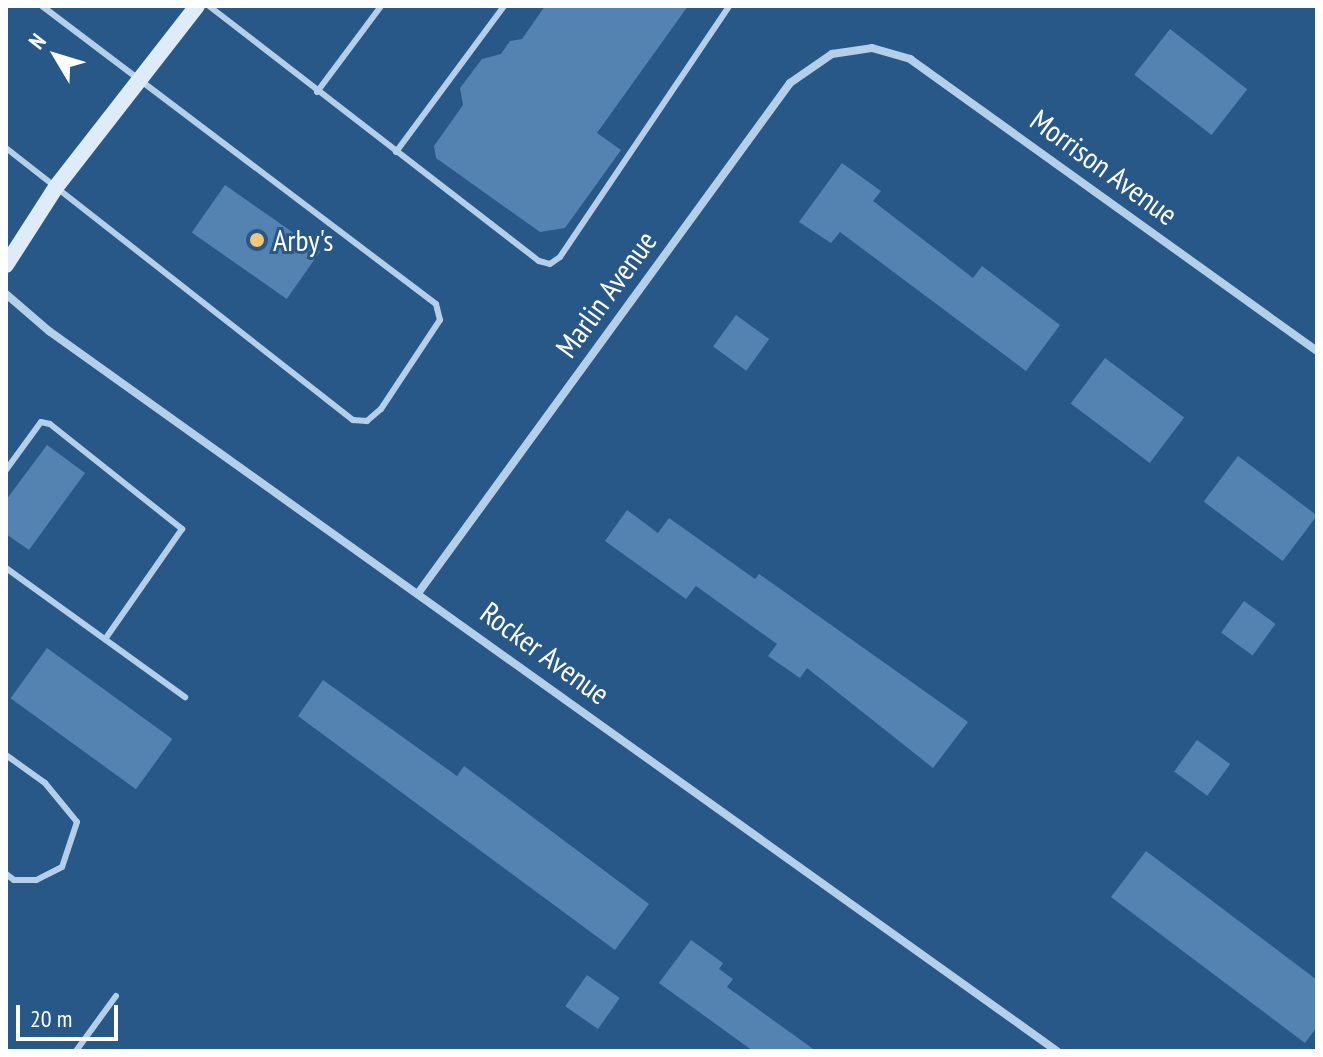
<!DOCTYPE html>
<html>
<head>
<meta charset="utf-8">
<style>
  body { margin:0 }
  #map { position:relative; width:1323px; height:1057px; overflow:hidden; background:#275888; font-family:"PT Sans Narrow",sans-serif }
  div>[style] { position:absolute }
  .building>* { inset:0; background:#5483b2; transform-origin:0 0 }
  .lane>* { height:6px; margin:-3px; padding:0 3px; transform-origin:3px; border-radius:3px; background:#b4cfe9 }
  .street>* { height:8px; margin:-4px; padding:0 4px; transform-origin:4px; border-radius:4px; background:#b4cfe9 }
  .secondary>* { height:16px; margin:-8px; padding:0 8px; transform-origin:8px; border-radius:8px; background:#deebf8 }
  .dots>* { width:22px; height:22px; translate:-50% -50%; box-sizing:border-box; border:4px solid #275888; border-radius:50% }
  span { translate:-50% -50%; white-space:nowrap; text-align:center; line-height:1.15; -webkit-text-stroke:6px #275888; paint-order:stroke }
  .street-label { font-size:30px; color:#fff }
  .poi-label { font-size:30px; color:#fff }
  .left { translate:0 -50%; text-align:left }
  .frame { position:absolute; inset:0; border:8px solid #fff; pointer-events:none }
  .north { position:absolute; left:16px; top:16px; width:80px; height:80px; -webkit-text-stroke:6px #275888; paint-order:stroke; rotate:308deg; font-size:22px; font-weight:700; line-height:32px; text-align:center; color:#fff }
  .north::after { content:''; display:block; margin:auto; width:28px; height:36px; background:#fff; clip-path:polygon(50% 0,100% 100%,50% 72%,0 100%) }
  .scale { position:absolute; left:16px; top:1005px; width:102px; height:36px; box-sizing:border-box; border:4px solid #fff; border-top:0; padding-left:10px; font-size:24px; line-height:28px; white-space:nowrap; color:#fff; -webkit-text-stroke:6px #275888; paint-order:stroke }
</style>
</head>
<body>
<div id="map">
  <div class="building">
    <i style="clip-path:polygon(545px 6px,688px 6px,597px 133px,621px 150px,565px 228px,540px 232px,436px 158px,434px 146px,463px 105px,460px 88px,482px 59px,501px 54px,510px 41px,522px 39px)"></i>
    <i style="left:1170px;top:29px;width:98px;height:58px;rotate:38deg"></i>
    <i style="clip-path:polygon(842px 163px,881px 191px,873px 201px,973px 278px,982px 266px,1060px 325px,1026px 371px,840px 232px,831px 243px,799px 222px)"></i>
    <i style="left:225px;top:185px;width:116px;height:58px;rotate:35deg"></i>
    <i style="left:736px;top:315px;width:41px;height:39px;rotate:36deg"></i>
    <i style="left:1105px;top:358px;width:99px;height:57px;rotate:37deg"></i>
    <i style="clip-path:polygon(47px 445px,85px 473px,29px 550px,6px 534px,6px 500px)"></i>
    <i style="left:1238px;top:456px;width:99px;height:57px;rotate:37deg"></i>
    <i style="clip-path:polygon(627px 510px,658px 533px,669px 518px,755px 579px,759px 574px,968px 722px,933px 768px,807px 668px,800px 678px,768px 656px,777px 644px,696px 586px,686px 599px,605px 541px)"></i>
    <i style="left:1244px;top:601px;width:39px;height:39px;rotate:36deg"></i>
    <i style="left:47px;top:648px;width:155px;height:62px;rotate:36deg"></i>
    <i style="clip-path:polygon(323px 680px,457px 776px,464px 766px,649px 904px,615px 950px,298px 716px)"></i>
    <i style="left:1197px;top:740px;width:41px;height:39px;rotate:36deg"></i>
    <i style="clip-path:polygon(1146px 851px,1317px 980px,1317px 1027px,1305px 1043px,1111px 897px)"></i>
    <i style="clip-path:polygon(691px 940px,723px 963px,719px 969px,733px 979px,727px 987px,816px 1051px,753px 1051px,659px 983px)"></i>
    <i style="left:587px;top:975px;width:40px;height:38px;rotate:35deg"></i>
  </div>
  <div class="lane">
    <i style="left:209px;top:6px;width:417px;rotate:37.7deg"></i>
    <i style="left:539px;top:261px;width:11px;rotate:15deg"></i>
    <i style="left:550px;top:264px;width:12px;rotate:-35deg"></i>
    <i style="left:560px;top:257px;width:303px;rotate:-56deg"></i>
    <i style="left:317px;top:92px;width:107px;rotate:-53.3deg"></i>
    <i style="left:6px;top:148px;width:441px;rotate:38.1deg"></i>
    <i style="left:353px;top:420px;width:14px;rotate:4deg"></i>
    <i style="left:367px;top:421px;width:18px;rotate:-41deg"></i>
    <i style="left:381px;top:409px;width:107px;rotate:-56.5deg"></i>
    <i style="left:440px;top:320px;width:16px;rotate:-104deg"></i>
    <i style="left:436px;top:304px;width:494px;rotate:-142.9deg"></i>
    <i style="left:396px;top:152px;width:182px;rotate:-53.5deg"></i>
    <i style="left:6px;top:470px;width:59px;rotate:-53.9deg"></i>
    <i style="left:41px;top:422px;width:9px;rotate:13deg"></i>
    <i style="left:50px;top:424px;width:169px;rotate:38.5deg"></i>
    <i style="left:182px;top:529px;width:133px;rotate:124.9deg"></i>
    <i style="left:6px;top:568px;width:221px;rotate:35.8deg"></i>
    <i style="left:6px;top:755px;width:48px;rotate:35.7deg"></i>
    <i style="left:45px;top:783px;width:50px;rotate:50.6deg"></i>
    <i style="left:77px;top:822px;width:47px;rotate:108.4deg"></i>
    <i style="left:62px;top:867px;width:29px;rotate:153deg"></i>
    <i style="left:36px;top:880px;width:22px;rotate:180deg"></i>
    <i style="left:14px;top:880px;width:10px;rotate:-143deg"></i>
    <i style="left:76px;top:1051px;width:68px;rotate:-54deg"></i>
  </div>
  <div class="street">
    <i style="left:6px;top:294px;width:57px;rotate:40.7deg"></i>
    <i style="left:49px;top:331px;width:1239px;rotate:35.54deg"></i>
    <i style="left:419px;top:592px;width:630px;rotate:-53.91deg"></i>
    <i style="left:790px;top:83px;width:51px;rotate:-34.6deg"></i>
    <i style="left:832px;top:54px;width:40px;rotate:-8.5deg"></i>
    <i style="left:872px;top:48px;width:40px;rotate:16deg"></i>
    <i style="left:910px;top:59px;width:501px;rotate:35.66deg"></i>
  </div>
  <div class="secondary">
    <i style="left:6px;top:265px;width:93px;rotate:-57.3deg"></i>
    <i style="left:56px;top:187px;width:229px;rotate:-52.1deg"></i>
  </div>
  <div class="dots">
    <i style="left:257px;top:240px;background:#f1c77a"></i>
  </div>
  <div class="street-label">
    <span style="left:1104px;top:167px;rotate:36deg">Morrison Avenue</span>
    <span style="left:606px;top:294px;rotate:-54deg">Marlin Avenue</span>
    <span style="left:545px;top:653px;rotate:36deg">Rocker Avenue</span>
  </div>
  <div class="poi-label">
    <span class="left" style="left:273px;top:240px">Arby's</span>
  </div>
  <div class="frame"></div>
  <div class="north">N</div>
  <div class="scale">20 m</div>
</div>
</body>
</html>
